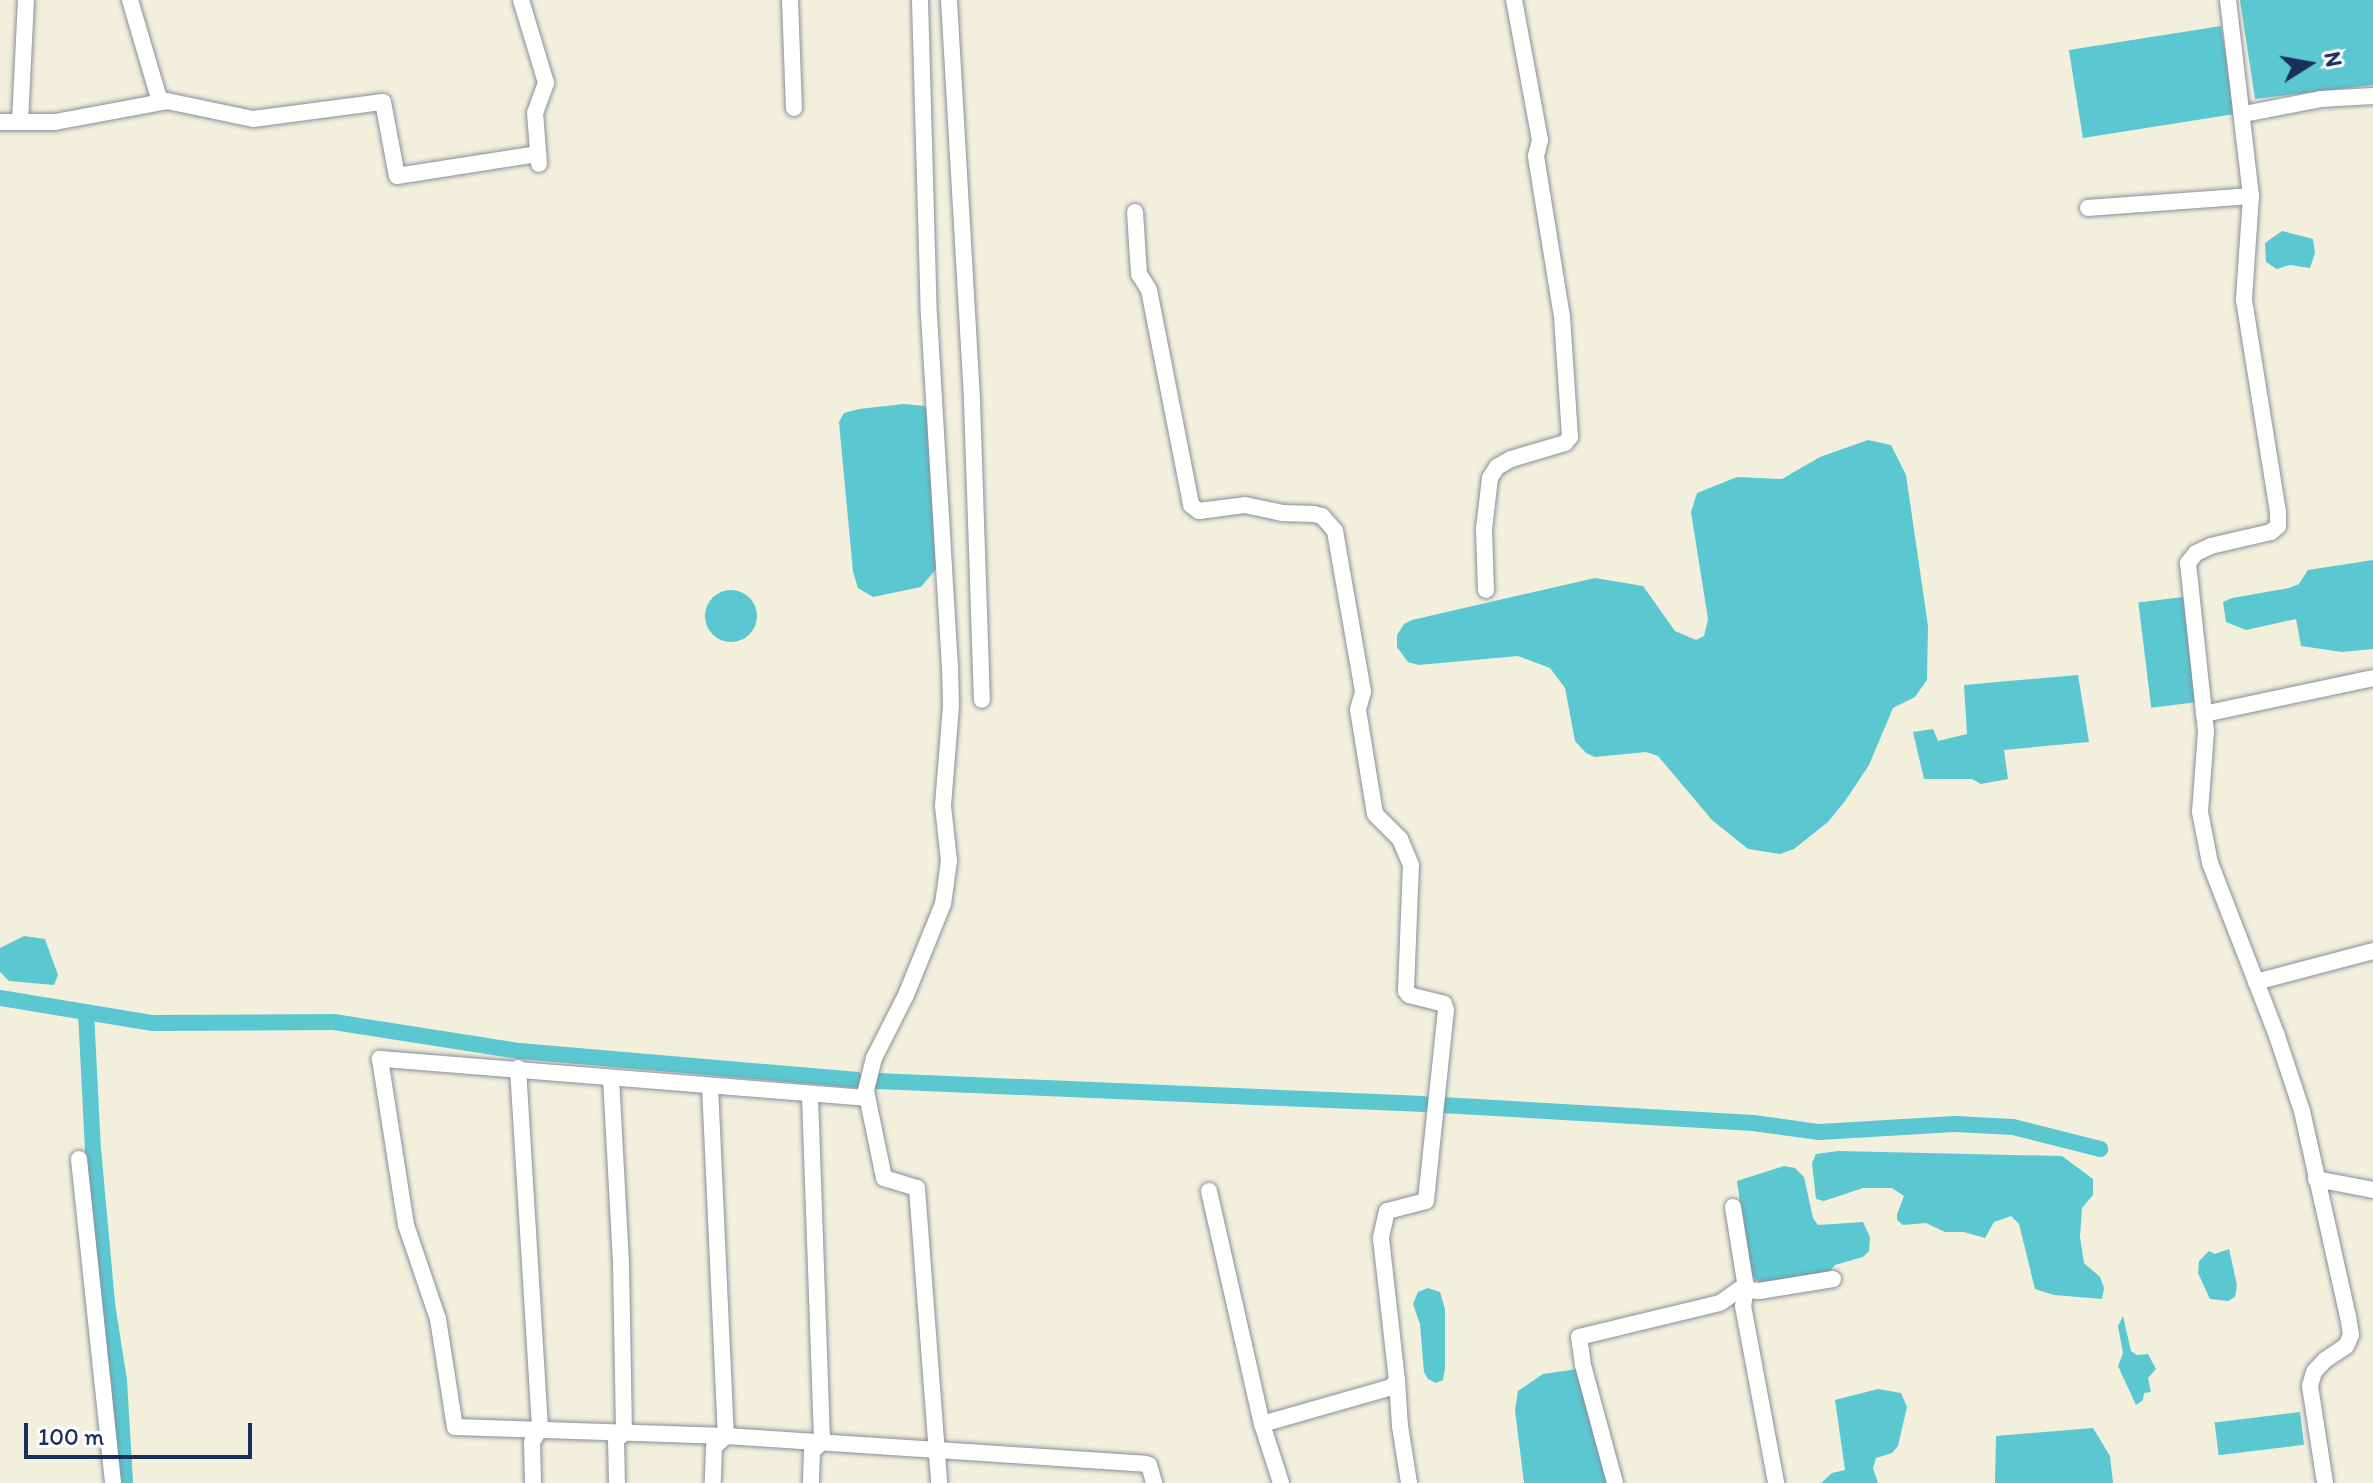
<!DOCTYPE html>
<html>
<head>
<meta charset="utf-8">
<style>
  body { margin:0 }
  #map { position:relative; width:2373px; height:1483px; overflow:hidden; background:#f2efdc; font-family:Itim,sans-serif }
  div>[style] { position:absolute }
  .water>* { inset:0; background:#5bc8d1; transform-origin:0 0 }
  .round { border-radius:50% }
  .canal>* { height:16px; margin:-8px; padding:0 8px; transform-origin:8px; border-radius:8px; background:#5bc8d1 }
  .roads { filter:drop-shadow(0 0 2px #868f9d) drop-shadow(0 0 2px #868f9d) }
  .minor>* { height:16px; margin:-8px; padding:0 8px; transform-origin:8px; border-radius:8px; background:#fff }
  span { translate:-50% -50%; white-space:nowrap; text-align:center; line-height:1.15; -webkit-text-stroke:6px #fff; paint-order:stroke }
  .north { position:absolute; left:2269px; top:24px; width:80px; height:80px; -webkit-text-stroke:6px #fff; paint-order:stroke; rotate:79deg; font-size:22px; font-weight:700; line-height:32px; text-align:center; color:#1b2f5e }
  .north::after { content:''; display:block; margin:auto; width:28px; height:36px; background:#1b2f5e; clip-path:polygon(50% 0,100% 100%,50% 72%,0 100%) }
  .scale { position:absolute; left:24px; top:1423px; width:228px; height:36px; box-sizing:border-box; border:4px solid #1b2f5e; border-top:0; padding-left:10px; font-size:24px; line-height:28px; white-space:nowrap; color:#1b2f5e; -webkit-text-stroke:6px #fff; paint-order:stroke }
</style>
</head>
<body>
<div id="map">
  <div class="water">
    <i style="clip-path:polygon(2240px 0,2373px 0,2373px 85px,2255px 99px)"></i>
    <i style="left:2221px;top:26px;width:89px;height:154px;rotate:81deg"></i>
    <i style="clip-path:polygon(2282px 231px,2313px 239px,2315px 253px,2310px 268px,2290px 265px,2277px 269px,2266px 262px,2265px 243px)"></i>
    <i style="clip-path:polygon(904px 404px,925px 406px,928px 421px,937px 568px,921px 587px,873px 597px,858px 588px,853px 572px,839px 422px,844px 413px,859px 409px)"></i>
    <i style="clip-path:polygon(1868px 440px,1891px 445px,1906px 475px,1928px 626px,1927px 680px,1915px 697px,1893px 708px,1869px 765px,1845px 801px,1828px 822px,1794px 849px,1780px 854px,1748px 849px,1712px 820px,1658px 756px,1646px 752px,1595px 757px,1586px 753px,1575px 741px,1565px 688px,1550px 668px,1518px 656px,1419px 665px,1408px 662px,1397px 647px,1397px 635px,1404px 624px,1412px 620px,1595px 578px,1643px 586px,1675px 631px,1696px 640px,1704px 636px,1708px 619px,1691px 512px,1697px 493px,1737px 477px,1782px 479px,1820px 457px)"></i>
    <i style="clip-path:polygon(2373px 560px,2373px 649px,2342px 652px,2301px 646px,2296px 619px,2246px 630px,2226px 622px,2223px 602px,2232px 598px,2289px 588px,2299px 584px,2308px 570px)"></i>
    <i class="round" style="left:705px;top:590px;width:52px;height:52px"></i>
    <i style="left:2183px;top:597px;width:106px;height:45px;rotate:83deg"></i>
    <i style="clip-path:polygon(2078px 675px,2089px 742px,2004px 750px,2008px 779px,1981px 784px,1972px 779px,1924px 779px,1913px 732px,1933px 729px,1938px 741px,1967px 734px,1964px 685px)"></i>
    <i style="clip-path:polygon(24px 936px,45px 939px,58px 975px,54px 985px,9px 981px,0 972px,0 948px)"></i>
    <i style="clip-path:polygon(1838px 1151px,2062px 1156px,2093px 1179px,2093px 1195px,2082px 1208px,2080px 1237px,2084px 1263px,2100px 1277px,2104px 1288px,2102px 1299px,2054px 1295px,2035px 1289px,2019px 1224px,2011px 1216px,1994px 1222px,1985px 1238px,1964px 1232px,1945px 1232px,1926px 1223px,1903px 1225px,1897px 1220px,1897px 1214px,1904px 1196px,1892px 1188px,1863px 1188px,1824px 1201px,1816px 1199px,1812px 1163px,1816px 1154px)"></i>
    <i style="clip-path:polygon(1784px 1166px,1795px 1168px,1804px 1177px,1813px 1218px,1818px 1225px,1863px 1222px,1870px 1237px,1869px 1251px,1863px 1257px,1835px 1265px,1829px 1272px,1762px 1283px,1754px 1279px,1749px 1267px,1737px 1181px)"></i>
    <i style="clip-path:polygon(2229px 1249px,2237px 1285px,2235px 1297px,2228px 1301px,2210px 1299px,2198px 1273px,2199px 1261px,2209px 1251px,2215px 1254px)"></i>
    <i style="clip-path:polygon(1428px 1288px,1440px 1292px,1445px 1309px,1445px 1368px,1443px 1380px,1436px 1383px,1428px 1379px,1424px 1372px,1420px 1324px,1413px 1304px,1418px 1292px)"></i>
    <i style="clip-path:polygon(2123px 1316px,2131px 1351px,2137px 1355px,2148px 1354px,2156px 1369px,2148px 1378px,2151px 1392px,2144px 1393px,2143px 1400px,2136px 1405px,2118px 1366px,2123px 1353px,2118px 1326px)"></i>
    <i style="clip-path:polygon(1578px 1369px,1610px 1483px,1524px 1483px,1515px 1410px,1518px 1391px,1543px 1374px)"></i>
    <i style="clip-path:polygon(1878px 1389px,1901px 1393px,1907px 1407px,1898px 1446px,1892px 1453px,1876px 1458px,1873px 1468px,1878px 1483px,1821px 1483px,1832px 1473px,1845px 1470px,1835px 1400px)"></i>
    <i style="left:2300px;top:1412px;width:33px;height:86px;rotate:83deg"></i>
    <i style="clip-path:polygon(2093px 1428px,2110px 1456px,2113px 1483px,1995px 1483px,1996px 1436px)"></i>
  </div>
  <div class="canal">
    <i style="left:0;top:998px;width:155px;rotate:9.3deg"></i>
    <i style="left:153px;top:1023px;width:181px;rotate:-0.3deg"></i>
    <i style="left:334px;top:1022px;width:188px;rotate:8.9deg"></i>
    <i style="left:520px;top:1051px;width:337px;rotate:4.9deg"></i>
    <i style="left:86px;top:1012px;width:137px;rotate:87.1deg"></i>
    <i style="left:93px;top:1149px;width:156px;rotate:84.8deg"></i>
    <i style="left:107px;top:1304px;width:78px;rotate:81.1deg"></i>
    <i style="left:119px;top:1381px;width:102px;rotate:86.6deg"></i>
    <i style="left:877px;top:1081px;width:547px;rotate:2.41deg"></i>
    <i style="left:1442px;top:1105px;width:312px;rotate:3.3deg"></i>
    <i style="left:1753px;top:1123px;width:67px;rotate:7.8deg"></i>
    <i style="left:1819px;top:1132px;width:136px;rotate:-3.4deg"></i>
    <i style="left:1955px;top:1124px;width:58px;rotate:3deg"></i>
    <i style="left:2013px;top:1127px;width:90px;rotate:14.2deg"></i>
  </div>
  <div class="roads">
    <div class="minor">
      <i style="left:130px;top:0;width:106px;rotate:73.6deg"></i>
      <i style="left:521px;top:0;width:87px;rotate:73.2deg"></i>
      <i style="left:546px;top:83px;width:32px;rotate:110deg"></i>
      <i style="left:535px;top:113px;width:51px;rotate:85.5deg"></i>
      <i style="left:790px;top:0;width:108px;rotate:87.9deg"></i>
      <i style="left:920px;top:0;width:315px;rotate:88.4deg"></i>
      <i style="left:929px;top:315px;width:351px;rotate:86.6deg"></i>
      <i style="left:950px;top:665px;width:41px;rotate:88.6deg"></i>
      <i style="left:951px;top:706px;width:100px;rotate:94.6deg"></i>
      <i style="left:943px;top:806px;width:55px;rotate:83.8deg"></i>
      <i style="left:949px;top:861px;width:43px;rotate:97.9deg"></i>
      <i style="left:943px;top:904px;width:98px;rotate:112.1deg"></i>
      <i style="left:906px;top:995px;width:71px;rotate:116.9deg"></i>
      <i style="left:874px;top:1058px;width:34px;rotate:104deg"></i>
      <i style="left:866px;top:1091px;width:89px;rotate:78.3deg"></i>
      <i style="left:884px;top:1178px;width:34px;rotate:17deg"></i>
      <i style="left:917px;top:1188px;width:296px;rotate:85.7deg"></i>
      <i style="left:949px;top:0;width:402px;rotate:86.7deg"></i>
      <i style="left:972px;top:401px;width:299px;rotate:88.1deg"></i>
      <i style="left:2228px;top:0;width:197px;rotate:83.3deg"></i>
      <i style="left:2251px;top:196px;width:104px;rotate:93.9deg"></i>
      <i style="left:2244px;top:300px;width:215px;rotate:80.9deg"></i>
      <i style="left:2278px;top:512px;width:14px;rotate:90deg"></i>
      <i style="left:2278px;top:526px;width:9px;rotate:139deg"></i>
      <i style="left:2271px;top:532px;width:62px;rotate:166.9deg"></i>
      <i style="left:2211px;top:546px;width:17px;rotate:155deg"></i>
      <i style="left:2196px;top:553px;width:13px;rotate:129deg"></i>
      <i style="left:2188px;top:563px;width:170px;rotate:83.9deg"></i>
      <i style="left:2206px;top:732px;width:80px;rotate:94.3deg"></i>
      <i style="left:2200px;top:812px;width:52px;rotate:78.9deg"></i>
      <i style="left:2210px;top:863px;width:186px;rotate:68.8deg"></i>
      <i style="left:2277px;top:1036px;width:79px;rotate:71.6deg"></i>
      <i style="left:2302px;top:1111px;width:210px;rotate:77.4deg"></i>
      <i style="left:2348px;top:1316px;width:19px;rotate:81deg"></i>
      <i style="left:2351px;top:1335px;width:12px;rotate:114deg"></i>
      <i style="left:2346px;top:1346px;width:25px;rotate:146deg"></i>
      <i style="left:2325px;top:1360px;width:16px;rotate:133deg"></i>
      <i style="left:2314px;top:1372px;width:15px;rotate:106deg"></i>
      <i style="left:2310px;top:1386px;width:98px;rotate:81.2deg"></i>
      <i style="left:2244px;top:114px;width:78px;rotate:-11deg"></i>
      <i style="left:2321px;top:99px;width:52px;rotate:-3.3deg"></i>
      <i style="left:0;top:122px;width:55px"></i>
      <i style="left:55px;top:122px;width:114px;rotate:-10.6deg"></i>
      <i style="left:167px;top:101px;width:88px;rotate:11.8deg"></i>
      <i style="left:253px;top:119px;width:131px;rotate:-7.5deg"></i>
      <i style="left:383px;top:102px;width:75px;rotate:79.3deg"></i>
      <i style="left:397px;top:176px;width:143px;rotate:-8.9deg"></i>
      <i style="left:20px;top:122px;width:122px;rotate:-87.2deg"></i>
      <i style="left:2088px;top:208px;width:163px;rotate:-4.2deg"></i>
      <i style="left:1135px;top:212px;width:62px;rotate:86.3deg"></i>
      <i style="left:1139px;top:274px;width:19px;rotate:58deg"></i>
      <i style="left:1149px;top:290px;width:219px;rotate:78.9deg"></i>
      <i style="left:1191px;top:505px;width:10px;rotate:37deg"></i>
      <i style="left:1199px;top:511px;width:46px;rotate:-7.4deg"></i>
      <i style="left:1245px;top:505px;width:38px;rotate:12deg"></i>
      <i style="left:1282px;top:513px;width:32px;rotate:2deg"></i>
      <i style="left:1314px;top:514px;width:8px;rotate:14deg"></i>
      <i style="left:1322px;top:516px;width:20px;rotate:49deg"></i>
      <i style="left:1335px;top:531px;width:163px;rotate:80.1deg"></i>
      <i style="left:1363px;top:692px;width:19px;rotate:106deg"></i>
      <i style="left:1358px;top:710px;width:105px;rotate:80.7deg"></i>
      <i style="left:1375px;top:814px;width:35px;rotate:45deg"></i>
      <i style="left:1400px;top:839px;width:28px;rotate:67deg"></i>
      <i style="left:1411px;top:865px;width:126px;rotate:92.3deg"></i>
      <i style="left:1406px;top:991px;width:5px;rotate:53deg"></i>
      <i style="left:1409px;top:995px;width:36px;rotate:14deg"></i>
      <i style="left:1444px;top:1004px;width:6px;rotate:72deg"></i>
      <i style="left:1446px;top:1010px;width:192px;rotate:96deg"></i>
      <i style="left:1426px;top:1201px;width:40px;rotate:165.6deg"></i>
      <i style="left:1387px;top:1211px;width:28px;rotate:103deg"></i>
      <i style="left:1381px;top:1238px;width:143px;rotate:83.6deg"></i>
      <i style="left:1397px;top:1380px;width:9px;rotate:126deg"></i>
      <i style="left:1392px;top:1387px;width:135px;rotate:164.1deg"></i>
      <i style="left:1262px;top:1424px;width:62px;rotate:72.1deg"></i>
      <i style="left:1486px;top:590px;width:61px;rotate:-91.9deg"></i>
      <i style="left:1484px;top:529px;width:51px;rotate:-83.3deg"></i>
      <i style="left:1490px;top:478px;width:13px;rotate:-58deg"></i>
      <i style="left:1497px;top:467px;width:16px;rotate:-30deg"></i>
      <i style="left:1511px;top:459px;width:56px;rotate:-16.5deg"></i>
      <i style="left:1565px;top:443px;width:8px;rotate:-50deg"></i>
      <i style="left:1570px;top:437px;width:120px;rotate:-93.8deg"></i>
      <i style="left:1562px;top:317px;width:163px;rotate:-99.2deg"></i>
      <i style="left:1536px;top:156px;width:16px;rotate:-76deg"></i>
      <i style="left:1540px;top:140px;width:142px;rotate:-100.5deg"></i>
      <i style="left:2204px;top:714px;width:173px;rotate:-12deg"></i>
      <i style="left:2256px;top:982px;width:121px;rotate:-14.8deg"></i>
      <i style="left:518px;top:1068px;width:362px;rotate:86.5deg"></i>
      <i style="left:540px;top:1429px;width:15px;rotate:122deg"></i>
      <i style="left:532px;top:1442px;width:41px;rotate:88.6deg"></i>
      <i style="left:611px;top:1078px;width:184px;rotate:86.9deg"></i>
      <i style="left:621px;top:1262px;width:171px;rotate:89deg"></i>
      <i style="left:624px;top:1433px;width:11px;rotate:139deg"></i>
      <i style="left:616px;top:1440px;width:43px;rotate:88.7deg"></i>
      <i style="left:710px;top:1086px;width:350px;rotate:87.4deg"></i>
      <i style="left:726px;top:1436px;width:16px;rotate:137deg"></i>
      <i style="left:714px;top:1447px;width:36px;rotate:92deg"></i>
      <i style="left:810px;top:1096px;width:346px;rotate:88deg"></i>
      <i style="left:822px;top:1442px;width:13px;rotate:138deg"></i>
      <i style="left:812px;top:1451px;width:32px;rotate:92deg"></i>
      <i style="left:867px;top:1098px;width:489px;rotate:-175.4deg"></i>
      <i style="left:380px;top:1059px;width:168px;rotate:81.1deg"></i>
      <i style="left:406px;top:1225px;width:99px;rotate:71.2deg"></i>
      <i style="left:438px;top:1319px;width:109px;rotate:81.1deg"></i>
      <i style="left:455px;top:1427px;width:271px;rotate:1.9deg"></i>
      <i style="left:726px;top:1436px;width:420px;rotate:3.8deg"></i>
      <i style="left:1145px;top:1464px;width:4px;rotate:14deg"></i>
      <i style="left:1149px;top:1465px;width:19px;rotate:74deg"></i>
      <i style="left:79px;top:1159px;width:326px;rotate:84deg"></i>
      <i style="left:2316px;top:1179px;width:58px;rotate:10.9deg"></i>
      <i style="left:1209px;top:1191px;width:239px;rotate:77.2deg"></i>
      <i style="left:1733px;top:1207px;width:82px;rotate:80.9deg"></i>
      <i style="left:1746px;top:1288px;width:18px;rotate:99deg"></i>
      <i style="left:1743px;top:1306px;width:180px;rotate:79.4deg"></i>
      <i style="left:1397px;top:1380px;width:46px;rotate:86.3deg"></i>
      <i style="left:1400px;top:1426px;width:58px;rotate:81deg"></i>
      <i style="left:1615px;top:1483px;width:122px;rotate:-105.2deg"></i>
      <i style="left:1583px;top:1365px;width:28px;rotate:-98deg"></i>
      <i style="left:1579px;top:1337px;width:145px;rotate:-13.6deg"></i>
      <i style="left:1720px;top:1303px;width:24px;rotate:-35deg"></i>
      <i style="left:1740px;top:1289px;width:19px;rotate:6deg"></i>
      <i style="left:1759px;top:1291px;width:75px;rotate:-9.2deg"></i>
    </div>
  </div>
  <div class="north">N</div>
  <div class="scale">100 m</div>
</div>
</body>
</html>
